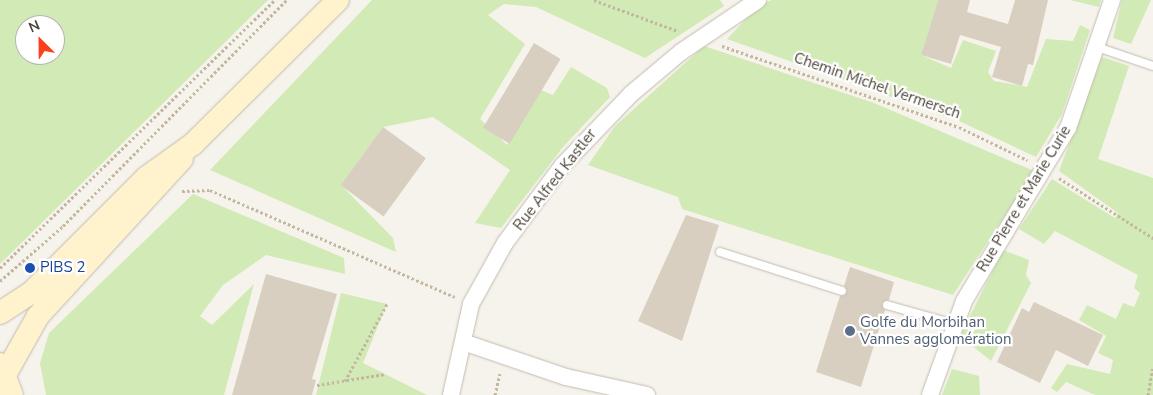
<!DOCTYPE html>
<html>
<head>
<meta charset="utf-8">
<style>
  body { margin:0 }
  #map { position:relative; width:1153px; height:395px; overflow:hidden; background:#f6f3ec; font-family:"Nunito Sans",sans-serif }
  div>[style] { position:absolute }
  .green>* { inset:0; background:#d2eab5 }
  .building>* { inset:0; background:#d8cfc1; transform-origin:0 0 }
  .path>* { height:3px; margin-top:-1.5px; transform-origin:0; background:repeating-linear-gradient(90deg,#c4b79f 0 2.5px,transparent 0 5px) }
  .roads { filter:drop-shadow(0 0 1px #c2bbae) drop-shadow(0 0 1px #c2bbae) }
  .lane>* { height:8px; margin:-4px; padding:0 4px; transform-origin:4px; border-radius:4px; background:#fff }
  .street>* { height:16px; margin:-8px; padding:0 8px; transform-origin:8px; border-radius:8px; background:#fff }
  .secondary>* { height:22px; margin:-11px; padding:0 11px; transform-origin:11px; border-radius:11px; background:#fff3cd }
  .dots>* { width:14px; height:14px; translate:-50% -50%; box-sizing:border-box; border:2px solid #fff; border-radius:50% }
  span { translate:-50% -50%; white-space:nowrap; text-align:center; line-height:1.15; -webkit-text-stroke:4.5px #fff; paint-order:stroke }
  .street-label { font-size:15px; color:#4b4439 }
  .transit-label { font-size:15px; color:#164399 }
  .left { translate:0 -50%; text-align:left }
  .service-label { font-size:15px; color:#4e5e75 }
  .north { position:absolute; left:15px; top:15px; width:50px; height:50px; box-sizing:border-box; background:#fff; border:1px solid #b7b4b0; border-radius:50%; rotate:337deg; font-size:14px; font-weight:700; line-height:20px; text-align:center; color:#4b4439 }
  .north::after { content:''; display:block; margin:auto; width:18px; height:22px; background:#fc3f1d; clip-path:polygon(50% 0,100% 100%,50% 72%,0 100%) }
</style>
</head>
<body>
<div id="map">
  <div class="green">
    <i style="clip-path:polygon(evenodd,0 0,268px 0,0 264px,0 0,25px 25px,55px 25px,55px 55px,25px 55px,25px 25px)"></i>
    <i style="clip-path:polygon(372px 0,720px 0,724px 6px,645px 58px,536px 7px,504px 4px,488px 15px,525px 44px,480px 119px,507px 145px,541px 90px,553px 95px,571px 67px,607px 88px,610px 97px,563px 147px,501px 228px,475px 223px,510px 170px,433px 117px,383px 127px,341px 185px,393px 238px,396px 252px,210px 170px)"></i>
    <i style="clip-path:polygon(772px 0,938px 0,921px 55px,951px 68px,963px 40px,996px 51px,988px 72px,994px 81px,1027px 87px,1046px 39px,1073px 41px,1080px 25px,1090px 30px,1062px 114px,1036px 157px,959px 121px,727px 39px,759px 5px)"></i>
    <i style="clip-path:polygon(1070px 0,1101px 0,1099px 7px)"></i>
    <i style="clip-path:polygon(1122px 0,1151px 0,1131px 44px,1113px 38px)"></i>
    <i style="clip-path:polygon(704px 46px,874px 103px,1034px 171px,953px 295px,682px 209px,678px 197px,588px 165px,615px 126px)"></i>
    <i style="clip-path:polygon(1102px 57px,1129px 66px,1098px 159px,1153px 178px,1153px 395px,1095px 395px,1066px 382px,1057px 392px,1051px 388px,1067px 364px,1110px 374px,1113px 360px,1098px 353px,1106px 336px,1079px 320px,1087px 305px,1116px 319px,1123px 303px,1134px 307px,1140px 293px,1134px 288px,1138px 275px,1055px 231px,1044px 244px,1019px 229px,1052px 179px,1115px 218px,1118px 213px,1059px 171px)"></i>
    <i style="clip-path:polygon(193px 194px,344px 258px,345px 274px,266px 255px,223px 285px,200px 316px,212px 325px,254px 284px,224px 395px,46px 395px,40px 363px,49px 333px)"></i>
    <i style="clip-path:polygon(1003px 250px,1029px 260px,1026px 275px,1031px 283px,991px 361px,960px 336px)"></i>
    <i style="clip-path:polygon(341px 293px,387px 304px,363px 363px,427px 395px,316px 395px)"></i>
    <i style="clip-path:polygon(952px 369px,979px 376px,980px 395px,942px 395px)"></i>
  </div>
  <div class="building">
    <i style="clip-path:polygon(938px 0,970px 0,967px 12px,1008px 24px,1015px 0,1048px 0,1033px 65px,1028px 64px,1022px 86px,992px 77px,1001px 47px,960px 35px,951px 64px,921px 55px)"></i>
    <i style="left:534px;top:43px;width:31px;height:99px;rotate:31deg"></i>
    <i style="left:383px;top:127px;width:53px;height:72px;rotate:36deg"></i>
    <i style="clip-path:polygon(686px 215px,719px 225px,682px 341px,638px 321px)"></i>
    <i style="clip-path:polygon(850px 267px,894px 282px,889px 300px,882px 303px,885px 310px,861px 387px,816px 372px,840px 296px,847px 292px,844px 286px)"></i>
    <i style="clip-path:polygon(266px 274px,337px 294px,312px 379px,316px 380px,312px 395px,232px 395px)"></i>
    <i style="clip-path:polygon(1034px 302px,1103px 335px,1088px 366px,1056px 350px,1040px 383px,997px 362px,1022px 308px,1029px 312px)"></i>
  </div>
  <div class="path">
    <i style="left:594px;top:0;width:90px;rotate:20.3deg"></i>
    <i style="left:722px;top:46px;width:250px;rotate:18.9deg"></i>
    <i style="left:959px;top:127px;width:76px;rotate:25.9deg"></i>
    <i style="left:1059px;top:178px;width:112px;rotate:32.6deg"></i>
    <i style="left:182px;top:191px;width:28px;rotate:-2deg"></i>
    <i style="left:210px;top:190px;width:267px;rotate:23.6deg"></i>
    <i style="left:0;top:268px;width:384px;rotate:-44.3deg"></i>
    <i style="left:0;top:281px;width:84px;rotate:-41.1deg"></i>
    <i style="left:63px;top:226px;width:318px;rotate:-45.3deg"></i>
    <i style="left:345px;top:381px;width:88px;rotate:-61.4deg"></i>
    <i style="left:317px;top:385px;width:69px;rotate:-9.2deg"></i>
    <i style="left:495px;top:395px;width:22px;rotate:-77deg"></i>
    <i style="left:1148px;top:395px;width:27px;rotate:-80deg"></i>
  </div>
  <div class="roads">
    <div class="lane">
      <i style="left:1097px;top:47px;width:59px;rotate:18.7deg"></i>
      <i style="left:720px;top:252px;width:128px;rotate:17.7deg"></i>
      <i style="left:887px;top:305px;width:70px;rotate:15.8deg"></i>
    </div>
    <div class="street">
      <i style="left:463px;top:342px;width:109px;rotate:18.8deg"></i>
      <i style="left:566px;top:377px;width:83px;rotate:12.5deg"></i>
      <i style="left:451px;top:395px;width:93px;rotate:-77.6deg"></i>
      <i style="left:471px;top:304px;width:70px;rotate:-60.9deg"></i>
      <i style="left:505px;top:243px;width:97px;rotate:-53.4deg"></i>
      <i style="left:563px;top:165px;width:98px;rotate:-46.2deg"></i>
      <i style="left:631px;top:94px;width:65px;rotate:-40deg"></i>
      <i style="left:681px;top:52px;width:93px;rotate:-34deg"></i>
      <i style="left:930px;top:395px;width:100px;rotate:-70.1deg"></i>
      <i style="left:964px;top:301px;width:202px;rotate:-59deg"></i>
      <i style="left:1068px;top:128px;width:135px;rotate:-71deg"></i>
    </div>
    <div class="secondary">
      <i style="left:0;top:313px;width:37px;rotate:-33deg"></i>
      <i style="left:31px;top:293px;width:164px;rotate:-45deg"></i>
      <i style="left:147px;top:177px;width:57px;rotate:-35.7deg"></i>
      <i style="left:193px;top:144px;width:204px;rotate:-44.8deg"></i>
      <i style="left:0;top:364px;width:33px;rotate:69deg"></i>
      <i style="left:6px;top:373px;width:65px;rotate:-60.7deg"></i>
      <i style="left:38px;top:316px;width:213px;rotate:-47.5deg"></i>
    </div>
  </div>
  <div class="dots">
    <i style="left:30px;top:268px;background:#1a4fb4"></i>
    <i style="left:850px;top:331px;background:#5c6f8a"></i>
  </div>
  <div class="street-label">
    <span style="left:877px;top:86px;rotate:19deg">Chemin Michel Vermersch</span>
    <span style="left:555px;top:180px;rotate:-52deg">Rue Alfred Kastler</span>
    <span style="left:1024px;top:199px;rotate:-59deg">Rue Pierre et Marie Curie</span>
  </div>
  <div class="transit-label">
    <span class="left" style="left:40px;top:268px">PIBS 2</span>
  </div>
  <div class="service-label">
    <span class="left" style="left:860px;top:331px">Golfe du Morbihan<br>Vannes agglomération</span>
  </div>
  <div class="north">N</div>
</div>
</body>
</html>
